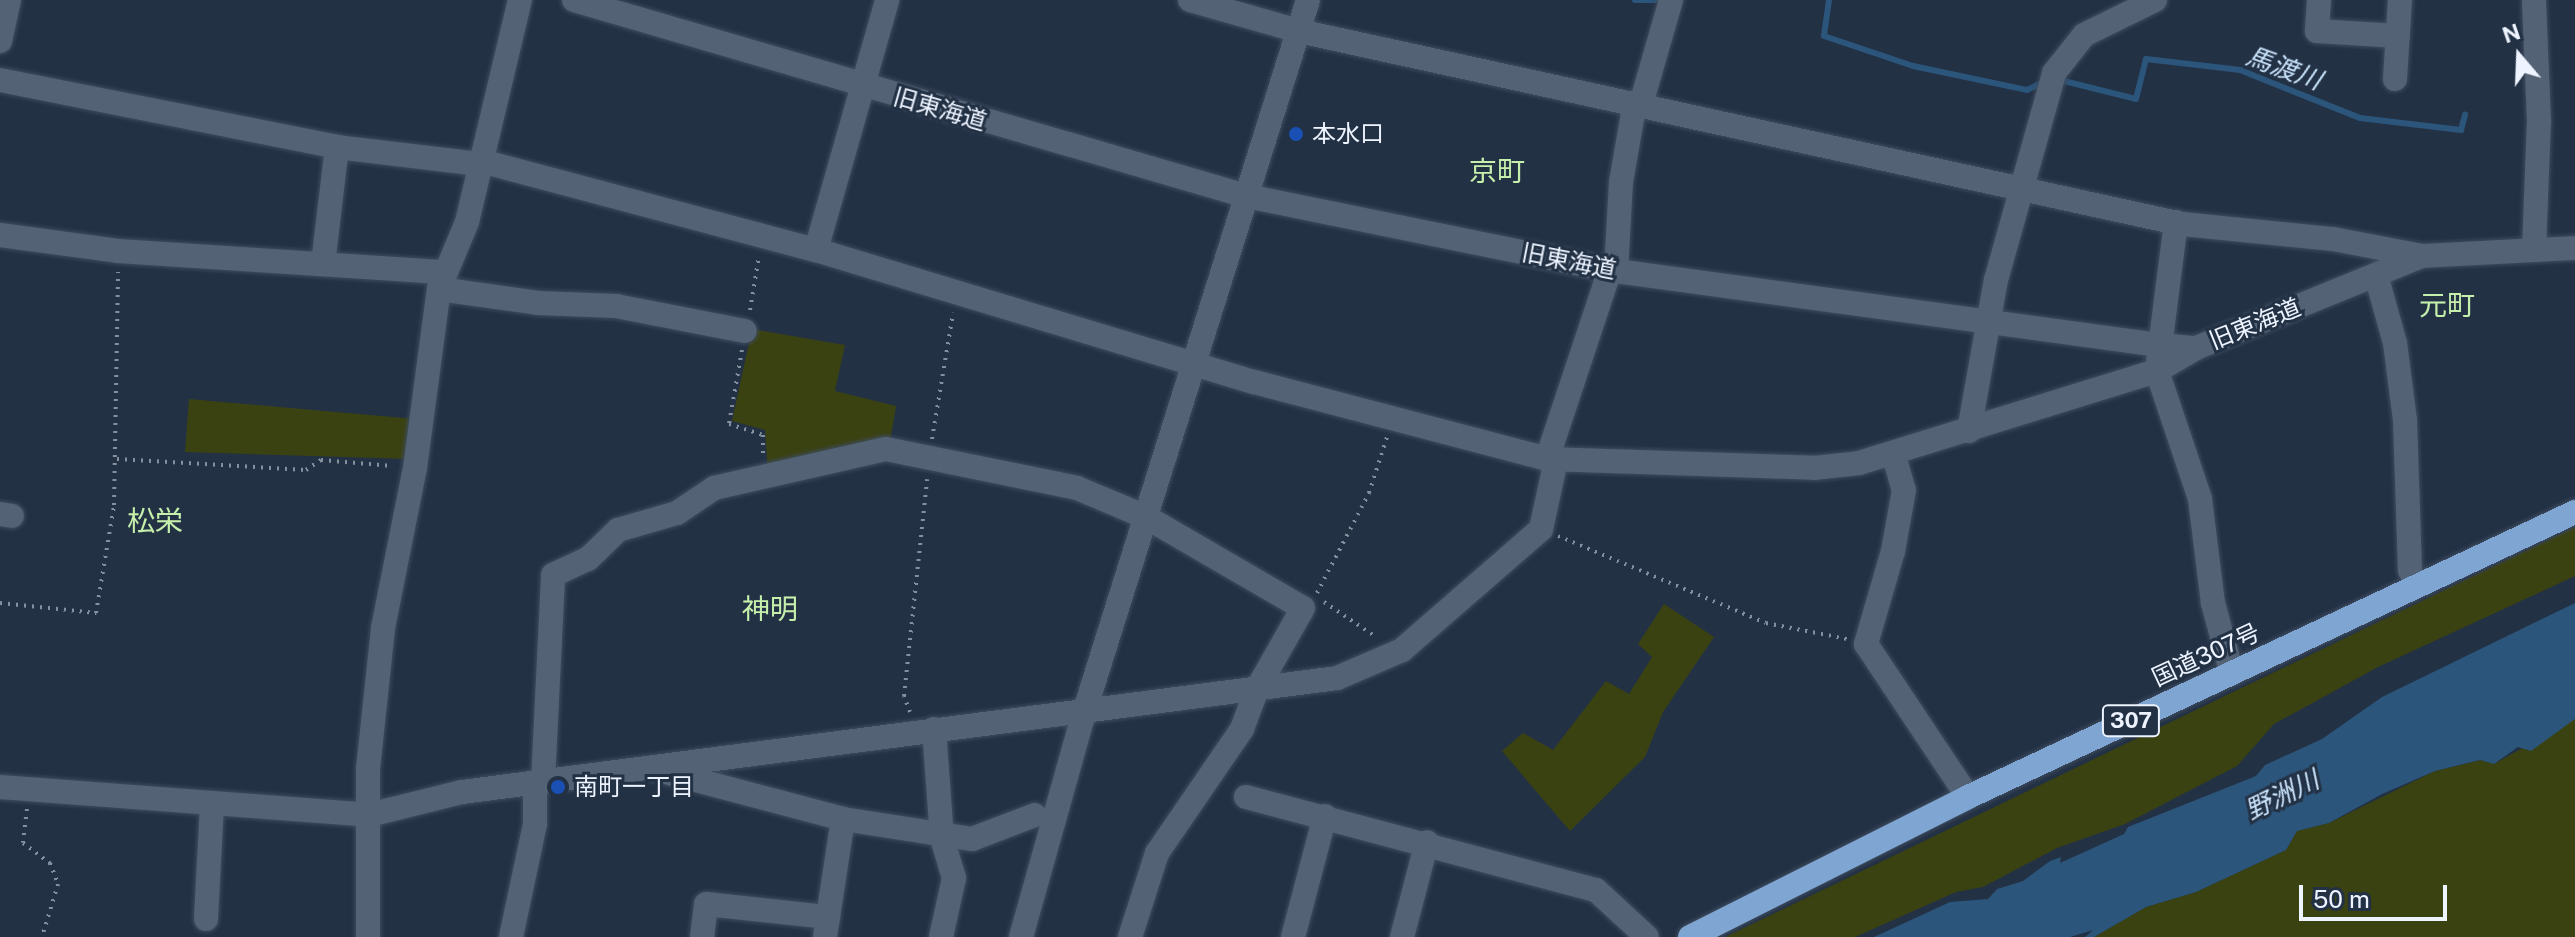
<!DOCTYPE html>
<html>
<head>
<meta charset="utf-8">
<style>
  body { margin:0 }
  #map { position:relative; width:2575px; height:937px; overflow:hidden; background:#233145; font-family:"Public Sans","Noto Sans JP",sans-serif }
  div>[style] { position:absolute }
  .green>* { inset:0; background:#3b4211 }
  .water>* { inset:0; background:#2b557a }
  .stream>* { height:6px; margin:-3px; padding:0 3px; transform-origin:3px; border-radius:3px; background:#2b557a }
  .path>* { height:4px; margin-top:-2px; transform-origin:0; background:repeating-linear-gradient(90deg,#85909f 0 2px,transparent 0 8px) }
  .roads { filter:drop-shadow(0 0 2px #3f4c5f) drop-shadow(0 0 2px #3f4c5f) }
  .minor>* { height:24px; margin:-12px; padding:0 12px; transform-origin:12px; border-radius:12px; background:#536375 }
  .highway>* { height:24px; margin:-12px; padding:0 12px; transform-origin:12px; border-radius:12px; background:#7fa6d2 }
  .dots>* { width:22px; height:22px; translate:-50% -50%; box-sizing:border-box; border:4px solid #233145; border-radius:50% }
  span { translate:-50% -50%; white-space:nowrap; text-align:center; line-height:1.15; -webkit-text-stroke:6px #233145; paint-order:stroke }
  .shield-label span { padding:2px 6px; background:#233145; border:2px solid; border-radius:6px; -webkit-text-stroke-width:0 }
  .shield-label { font-size:22px; color:#edf4ff; font-weight:700 }
  .street-label { font-size:24px; color:#edf4ff }
  .poi-label { font-size:24px; color:#edf4ff }
  .left { translate:0 -50%; text-align:left }
  .water-label { font-size:26px; color:#cbe5fd; font-style:italic }
  .quarter-label { font-size:28px; color:#c6efab }
  .north { position:absolute; left:2479px; top:16px; width:80px; height:80px; -webkit-text-stroke:6px #233145; paint-order:stroke; rotate:341deg; font-size:22px; font-weight:700; line-height:32px; text-align:center; color:#edf4ff }
  .north::after { content:''; display:block; margin:auto; width:28px; height:36px; background:#edf4ff; clip-path:polygon(50% 0,100% 100%,50% 72%,0 100%) }
  .scale { position:absolute; left:2299px; top:885px; width:148px; height:36px; box-sizing:border-box; border:4px solid #edf4ff; border-top:0; padding-left:10px; font-size:24px; line-height:28px; white-space:nowrap; color:#edf4ff; -webkit-text-stroke:6px #233145; paint-order:stroke }
</style>
</head>
<body>
<div id="map">
  <div class="green">
    <i style="clip-path:polygon(752px 329px,845px 345px,835px 391px,896px 406px,890px 442px,768px 473px,765px 430px,732px 421px)"></i>
    <i style="clip-path:polygon(189px 399px,415px 419px,411px 459px,185px 452px)"></i>
    <i style="clip-path:polygon(2575px 527px,2575px 576px,2378px 667px,2274px 724px,2237px 766px,2125px 824px,2057px 848px,1983px 887px,1956px 892px,1855px 937px,1725px 937px)"></i>
    <i style="clip-path:polygon(1664px 604px,1714px 637px,1663px 712px,1645px 757px,1570px 831px,1502px 751px,1523px 733px,1553px 750px,1606px 681px,1629px 694px,1652px 657px,1638px 644px)"></i>
    <i style="clip-path:polygon(2575px 719px,2575px 937px,2094px 937px,2146px 907px,2196px 892px,2286px 850px,2297px 831px,2329px 823px,2435px 771px,2481px 760px,2494px 764px)"></i>
  </div>
  <div class="water">
    <i style="clip-path:polygon(2575px 603px,2575px 719px,2531px 751px,2518px 747px,2494px 764px,2480px 760px,2435px 771px,2382px 794px,2329px 823px,2297px 831px,2286px 850px,2196px 892px,2146px 907px,2094px 937px,2085px 937px,2093px 930px,2070px 937px,1874px 937px,1950px 902px,1988px 899px,1997px 889px,2023px 881px,2050px 861px,2061px 857px,2060px 863px,2124px 834px,2128px 827px,2256px 776px,2265px 765px,2322px 739px,2382px 697px)"></i>
  </div>
  <div class="stream">
    <i style="left:1635px;top:0;width:21px"></i>
    <i style="left:1829px;top:0;width:36px;rotate:98deg"></i>
    <i style="left:1824px;top:36px;width:94px;rotate:18.6deg"></i>
    <i style="left:1913px;top:66px;width:116px;rotate:11.9deg"></i>
    <i style="left:2027px;top:90px;width:19px;rotate:-25deg"></i>
    <i style="left:2060px;top:80px;width:78px;rotate:14deg"></i>
    <i style="left:2136px;top:99px;width:41px;rotate:-76deg"></i>
    <i style="left:2146px;top:59px;width:95px;rotate:6.7deg"></i>
    <i style="left:2240px;top:70px;width:129px;rotate:21.8deg"></i>
    <i style="left:2360px;top:118px;width:102px;rotate:6.8deg"></i>
    <i style="left:2461px;top:130px;width:16px;rotate:-75deg"></i>
  </div>
  <div class="path">
    <i style="left:750px;top:310px;width:55px;rotate:-80.5deg"></i>
    <i style="left:742px;top:350px;width:75px;rotate:100deg"></i>
    <i style="left:729px;top:424px;width:36px;rotate:18deg"></i>
    <i style="left:763px;top:435px;width:19px;rotate:90deg"></i>
    <i style="left:932px;top:439px;width:128px;rotate:-80.5deg"></i>
    <i style="left:117px;top:459px;width:189px;rotate:3.3deg"></i>
    <i style="left:306px;top:470px;width:18px;rotate:-34deg"></i>
    <i style="left:321px;top:460px;width:72px;rotate:4.8deg"></i>
    <i style="left:1558px;top:536px;width:225px;rotate:22.7deg"></i>
    <i style="left:1766px;top:623px;width:83px;rotate:11.2deg"></i>
    <i style="left:1317px;top:593px;width:113px;rotate:-62.5deg"></i>
    <i style="left:1369px;top:493px;width:59px;rotate:-72.2deg"></i>
    <i style="left:1324px;top:602px;width:63px;rotate:33.9deg"></i>
    <i style="left:0;top:603px;width:97px;rotate:5.9deg"></i>
    <i style="left:96px;top:613px;width:109px;rotate:-80.5deg"></i>
    <i style="left:114px;top:505px;width:233px;rotate:-89deg"></i>
    <i style="left:910px;top:712px;width:17px;rotate:-111deg"></i>
    <i style="left:904px;top:696px;width:218px;rotate:-83.9deg"></i>
    <i style="left:27px;top:809px;width:34px;rotate:97deg"></i>
    <i style="left:23px;top:843px;width:34px;rotate:37deg"></i>
    <i style="left:50px;top:863px;width:22px;rotate:69deg"></i>
    <i style="left:58px;top:884px;width:55px;rotate:106.8deg"></i>
  </div>
  <div class="roads">
    <div class="minor">
      <i style="left:574px;top:0;width:700px;rotate:16.26deg"></i>
      <i style="left:1246px;top:196px;width:378px;rotate:11.5deg"></i>
      <i style="left:1616px;top:271px;width:548px;rotate:7.76deg"></i>
      <i style="left:2159px;top:345px;width:37px;rotate:5deg"></i>
      <i style="left:2196px;top:348px;width:244px;rotate:-22.2deg"></i>
      <i style="left:2422px;top:256px;width:153px;rotate:-3deg"></i>
      <i style="left:1190px;top:0;width:113px;rotate:15.9deg"></i>
      <i style="left:1299px;top:31px;width:904px;rotate:12.33deg"></i>
      <i style="left:2182px;top:224px;width:152px;rotate:5.7deg"></i>
      <i style="left:2333px;top:239px;width:91px;rotate:10.8deg"></i>
      <i style="left:2319px;top:0;width:31px;rotate:94deg"></i>
      <i style="left:2317px;top:31px;width:81px;rotate:3.5deg"></i>
      <i style="left:0;top:41px;width:42px;rotate:-77.6deg"></i>
      <i style="left:2395px;top:79px;width:79px;rotate:-86.4deg"></i>
      <i style="left:0;top:80px;width:344px;rotate:11.2deg"></i>
      <i style="left:337px;top:147px;width:144px;rotate:6.8deg"></i>
      <i style="left:1641px;top:104px;width:108px;rotate:-73.9deg"></i>
      <i style="left:481px;top:161px;width:347px;rotate:14.9deg"></i>
      <i style="left:816px;top:250px;width:457px;rotate:16.8deg"></i>
      <i style="left:1254px;top:382px;width:303px;rotate:14.7deg"></i>
      <i style="left:1547px;top:459px;width:267px;rotate:1.9deg"></i>
      <i style="left:1814px;top:468px;width:45px;rotate:-6.3deg"></i>
      <i style="left:1859px;top:463px;width:312px;rotate:-17.2deg"></i>
      <i style="left:2157px;top:371px;width:45px;rotate:-30.5deg"></i>
      <i style="left:2176px;top:222px;width:150px;rotate:97.3deg"></i>
      <i style="left:2157px;top:371px;width:135px;rotate:71.4deg"></i>
      <i style="left:2200px;top:499px;width:105px;rotate:82.9deg"></i>
      <i style="left:2213px;top:603px;width:73px;rotate:75deg"></i>
      <i style="left:0;top:235px;width:119px;rotate:7.7deg"></i>
      <i style="left:118px;top:251px;width:328px;rotate:3.7deg"></i>
      <i style="left:816px;top:250px;width:260px;rotate:-74.1deg"></i>
      <i style="left:2534px;top:250px;width:129px;rotate:-87.8deg"></i>
      <i style="left:2539px;top:121px;width:121px;rotate:-92.4deg"></i>
      <i style="left:323px;top:264px;width:118px;rotate:-83.2deg"></i>
      <i style="left:1616px;top:271px;width:89px;rotate:-86.8deg"></i>
      <i style="left:1621px;top:182px;width:81px;rotate:-80.1deg"></i>
      <i style="left:2376px;top:275px;width:71px;rotate:74.4deg"></i>
      <i style="left:2395px;top:343px;width:78px;rotate:82.6deg"></i>
      <i style="left:2405px;top:420px;width:151px;rotate:88.1deg"></i>
      <i style="left:439px;top:289px;width:100px;rotate:8deg"></i>
      <i style="left:538px;top:303px;width:78px;rotate:2.2deg"></i>
      <i style="left:616px;top:306px;width:131px;rotate:11deg"></i>
      <i style="left:1969px;top:431px;width:153px;rotate:-79.9deg"></i>
      <i style="left:1996px;top:280px;width:215px;rotate:-74.3deg"></i>
      <i style="left:2054px;top:73px;width:48px;rotate:-51.7deg"></i>
      <i style="left:2084px;top:35px;width:79px;rotate:-26.2deg"></i>
      <i style="left:1894px;top:456px;width:35px;rotate:74deg"></i>
      <i style="left:1904px;top:490px;width:62px;rotate:100.2deg"></i>
      <i style="left:1893px;top:551px;width:97px;rotate:106.2deg"></i>
      <i style="left:1866px;top:644px;width:184px;rotate:56.3deg"></i>
      <i style="left:1547px;top:459px;width:199px;rotate:-71.6deg"></i>
      <i style="left:0;top:514px;width:12px;rotate:9deg"></i>
      <i style="left:934px;top:729px;width:109px;rotate:85.8deg"></i>
      <i style="left:942px;top:838px;width:42px;rotate:73.3deg"></i>
      <i style="left:954px;top:878px;width:60px;rotate:102.4deg"></i>
      <i style="left:658px;top:770px;width:191px;rotate:14.8deg"></i>
      <i style="left:843px;top:819px;width:119px;rotate:98.7deg"></i>
      <i style="left:543px;top:782px;width:207px;rotate:-87.2deg"></i>
      <i style="left:553px;top:575px;width:38px;rotate:-25deg"></i>
      <i style="left:588px;top:559px;width:42px;rotate:-44deg"></i>
      <i style="left:618px;top:530px;width:61px;rotate:-16.1deg"></i>
      <i style="left:677px;top:513px;width:45px;rotate:-34deg"></i>
      <i style="left:714px;top:488px;width:176px;rotate:-12.8deg"></i>
      <i style="left:886px;top:449px;width:195px;rotate:11.5deg"></i>
      <i style="left:1077px;top:488px;width:75px;rotate:22.8deg"></i>
      <i style="left:1146px;top:517px;width:181px;rotate:30.1deg"></i>
      <i style="left:1303px;top:608px;width:93px;rotate:119.6deg"></i>
      <i style="left:1257px;top:689px;width:43px;rotate:110.6deg"></i>
      <i style="left:1242px;top:729px;width:150px;rotate:124.4deg"></i>
      <i style="left:1157px;top:853px;width:88px;rotate:107.8deg"></i>
      <i style="left:0;top:787px;width:370px;rotate:4.3deg"></i>
      <i style="left:369px;top:815px;width:96px;rotate:-13.9deg"></i>
      <i style="left:462px;top:792px;width:882px;rotate:-7.42deg"></i>
      <i style="left:1337px;top:678px;width:71px;rotate:-23.3deg"></i>
      <i style="left:1402px;top:650px;width:184px;rotate:-41deg"></i>
      <i style="left:1541px;top:529px;width:71px;rotate:-77.7deg"></i>
      <i style="left:1246px;top:797px;width:362px;rotate:14.9deg"></i>
      <i style="left:1596px;top:890px;width:69px;rotate:42.7deg"></i>
      <i style="left:843px;top:819px;width:131px;rotate:8.8deg"></i>
      <i style="left:972px;top:839px;width:67px;rotate:-20.9deg"></i>
      <i style="left:206px;top:919px;width:115px;rotate:-87deg"></i>
      <i style="left:368px;top:937px;width:168px;rotate:-90deg"></i>
      <i style="left:368px;top:769px;width:142px;rotate:-83.9deg"></i>
      <i style="left:383px;top:628px;width:163px;rotate:-78.7deg"></i>
      <i style="left:415px;top:468px;width:181px;rotate:-82.4deg"></i>
      <i style="left:439px;top:289px;width:73px;rotate:-67.3deg"></i>
      <i style="left:467px;top:222px;width:228px;rotate:-76.6deg"></i>
      <i style="left:511px;top:937px;width:116px;rotate:-78deg"></i>
      <i style="left:535px;top:824px;width:41px;rotate:-90deg"></i>
      <i style="left:702px;top:937px;width:33px;rotate:-83deg"></i>
      <i style="left:706px;top:904px;width:123px;rotate:6.1deg"></i>
      <i style="left:1021px;top:937px;width:236px;rotate:-74.3deg"></i>
      <i style="left:1085px;top:710px;width:744px;rotate:-72.56deg"></i>
      <i style="left:1293px;top:937px;width:125px;rotate:-75.2deg"></i>
      <i style="left:1402px;top:937px;width:98px;rotate:-75.3deg"></i>
    </div>
    <div class="highway">
      <i style="left:1690px;top:937px;width:311px;rotate:-26.7deg"></i>
      <i style="left:1968px;top:797px;width:671px;rotate:-25.15deg"></i>
    </div>
  </div>
  <div class="dots">
    <i style="left:1296px;top:134px;background:#1a4fb4"></i>
    <i style="left:558px;top:787px;background:#1a4fb4"></i>
  </div>
  <div class="shield-label">
    <span style="left:2131px;top:721px">307</span>
  </div>
  <div class="street-label">
    <span style="left:940px;top:109px;rotate:16deg">旧東海道</span>
    <span style="left:1569px;top:261px;rotate:11deg">旧東海道</span>
    <span style="left:2255px;top:324px;rotate:-22deg">旧東海道</span>
    <span style="left:2206px;top:655px;rotate:-25deg">国道307号</span>
  </div>
  <div class="poi-label">
    <span class="left" style="left:1312px;top:134px">本水口</span>
    <span class="left" style="left:574px;top:787px">南町一丁目</span>
  </div>
  <div class="water-label">
    <span style="left:2284px;top:68px;rotate:20deg">馬渡川</span>
    <span style="left:2282px;top:795px;rotate:-26deg">野洲川</span>
  </div>
  <div class="quarter-label">
    <span style="left:1497px;top:171px">京町</span>
    <span style="left:2447px;top:305px">元町</span>
    <span style="left:155px;top:521px">松栄</span>
    <span style="left:770px;top:609px">神明</span>
  </div>
  <div class="north">N</div>
  <div class="scale">50 m</div>
</div>
</body>
</html>
